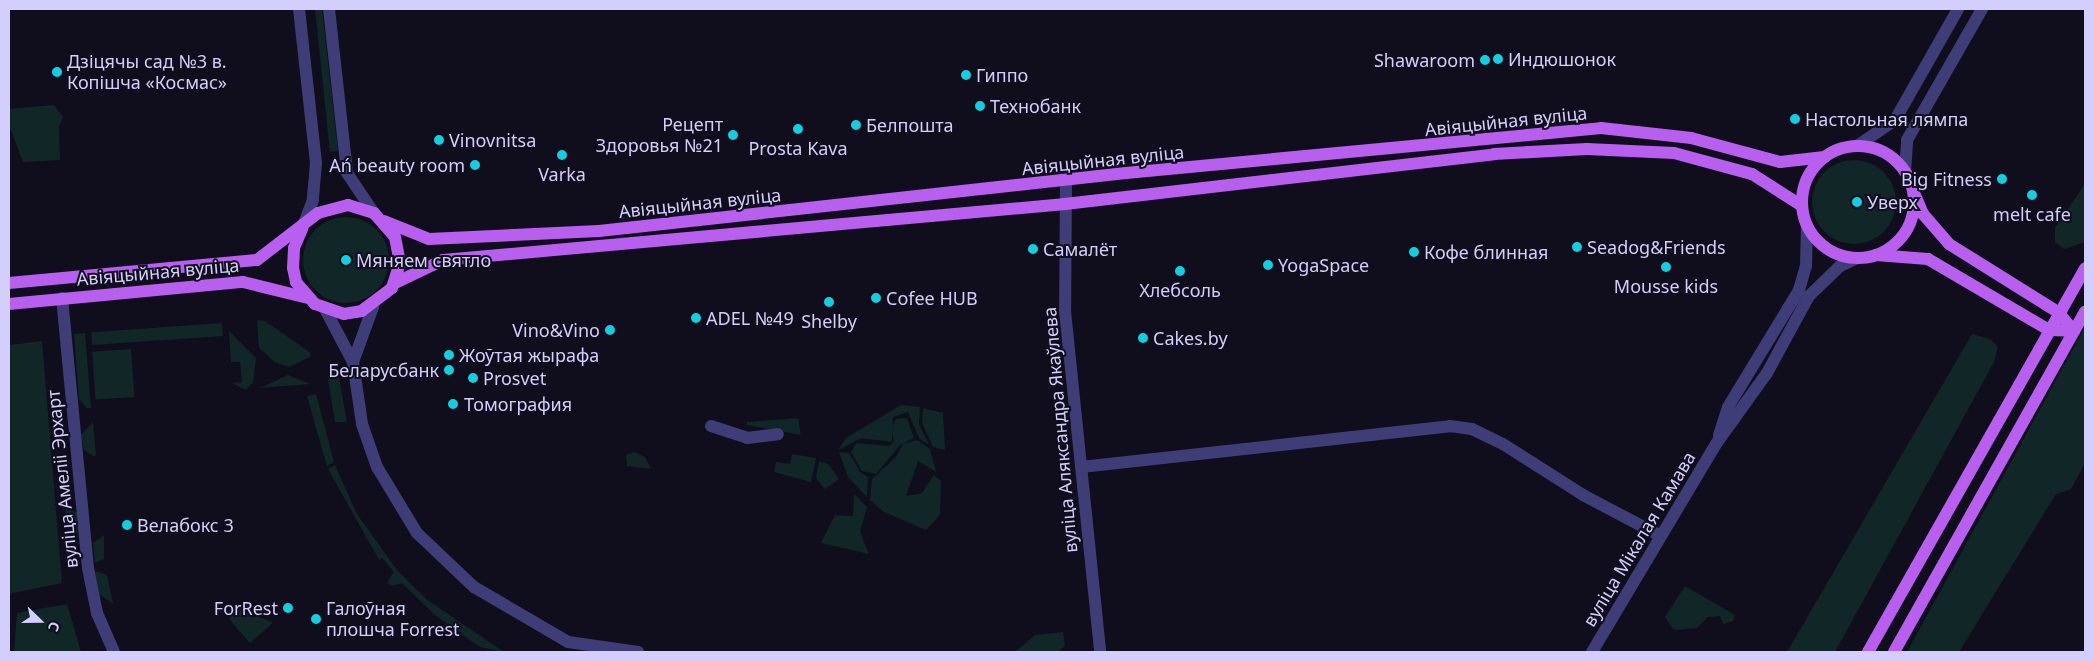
<!DOCTYPE html>
<html>
<head>
<meta charset="utf-8">
<style>
  body { margin:0 }
  #map { position:relative; width:2094px; height:661px; overflow:hidden; background:#100e1d; font-family:"Noto Sans",sans-serif }
  div>[style] { position:absolute }
  .green>* { inset:0; background:#112626; transform-origin:0 0 }
  .round { border-radius:50% }
  .minor>* { height:12px; margin:-6px; padding:0 6px; transform-origin:6px; border-radius:6px; background:#3f3d78 }
  .major>* { height:12px; margin:-6px; padding:0 6px; transform-origin:6px; border-radius:6px; background:#b95ff0 }
  .major>.ring { margin:-6px; padding:0; box-sizing:content-box; background:none; border:12px solid #b95ff0; border-radius:50% }
  .dots>* { width:14px; height:14px; translate:-50% -50%; box-sizing:border-box; border:2px solid #100e1d; border-radius:50% }
  span { translate:-50% -50%; white-space:nowrap; text-align:center; line-height:1.15; -webkit-text-stroke:4px #100e1d; paint-order:stroke }
  .poi-label { font-size:18px; color:#d3cefb }
  .left { translate:0 -50%; text-align:left }
  .right { translate:-100% -50%; text-align:right }
  .street-label { font-size:18px; color:#d3cefb }
  .frame { position:absolute; inset:0; border:10px solid #d3cefb; pointer-events:none }
  .north { position:absolute; left:15px; top:596px; width:50px; height:50px; -webkit-text-stroke:4px #100e1d; paint-order:stroke; rotate:112deg; font-size:14px; font-weight:700; line-height:20px; text-align:center; color:#d3cefb }
  .north::after { content:''; display:block; margin:auto; width:18px; height:22px; background:#d3cefb; clip-path:polygon(50% 0,100% 100%,50% 72%,0 100%) }
</style>
</head>
<body>
<div id="map">
  <div class="green">
    <i style="clip-path:polygon(315px 9px,322px 9px,338px 151px,330px 152px)"></i>
    <i style="clip-path:polygon(54px 105px,63px 117px,59px 127px,60px 160px,23px 162px,9px 125px,9px 109px)"></i>
    <i class="round" style="left:1812px;top:160px;width:84px;height:84px"></i>
    <i style="clip-path:polygon(2085px 184px,2085px 242px,2064px 249px,2055px 242px,2055px 228px)"></i>
    <i class="round" style="left:303px;top:217px;width:86px;height:86px"></i>
    <i style="clip-path:polygon(257px 320px,265px 321px,311px 353px,310px 357px,289px 367px,275px 362px,259px 348px)"></i>
    <i style="left:222px;top:323px;width:13px;height:131px;rotate:86deg"></i>
    <i style="clip-path:polygon(2085px 327px,2085px 463px,2071px 489px,2056px 494px,1959px 652px,1907px 652px)"></i>
    <i style="clip-path:polygon(229px 331px,256px 358px,253px 382px,246px 390px,232px 383px,242px 382px,240px 362px,231px 362px)"></i>
    <i style="clip-path:polygon(85px 333px,91px 408px,87px 408px,79px 399px,74px 334px)"></i>
    <i style="clip-path:polygon(1972px 334px,1990px 339px,1998px 347px,1994px 362px,1835px 652px,1787px 652px)"></i>
    <i style="clip-path:polygon(42px 341px,62px 583px,9px 594px,9px 345px)"></i>
    <i style="left:131px;top:349px;width:48px;height:39px;rotate:86deg"></i>
    <i style="clip-path:polygon(334px 372px,338px 372px,347px 422px,335px 422px,328px 379px)"></i>
    <i style="clip-path:polygon(288px 375px,310px 384px,260px 388px)"></i>
    <i style="clip-path:polygon(316px 394px,334px 462px,327px 466px,307px 396px)"></i>
    <i style="clip-path:polygon(901px 405px,920px 407px,919px 424px,929px 445px,919px 438px,908px 412px,893px 417px,892px 442px,861px 438px,838px 450px,846px 438px)"></i>
    <i style="clip-path:polygon(923px 408px,943px 413px,945px 450px,933px 447px,922px 423px)"></i>
    <i style="clip-path:polygon(798px 418px,801px 435px,747px 425px,747px 422px)"></i>
    <i style="clip-path:polygon(907px 418px,914px 438px,900px 445px,876px 474px,862px 471px,851px 452px,856px 443px,889px 446px,894px 442px,892px 427px,896px 419px)"></i>
    <i style="clip-path:polygon(93px 422px,96px 456px,93px 456px,84px 450px,81px 435px)"></i>
    <i style="clip-path:polygon(917px 440px,930px 449px,936px 472px,918px 461px,906px 496px,922px 493px,934px 475px,941px 481px,940px 515px,926px 530px,884px 512px,870px 500px,872px 479px,897px 456px,903px 444px)"></i>
    <i style="clip-path:polygon(634px 452px,645px 457px,651px 469px,627px 466px,626px 455px)"></i>
    <i style="clip-path:polygon(839px 452px,849px 453px,861px 473px,868px 477px,867px 497px,848px 477px)"></i>
    <i style="clip-path:polygon(792px 454px,816px 458px,811px 482px,774px 472px,776px 462px,790px 464px)"></i>
    <i style="clip-path:polygon(819px 461px,828px 464px,839px 479px,825px 489px,816px 478px)"></i>
    <i style="clip-path:polygon(335px 465px,357px 514px,397px 570px,426px 599px,504px 652px,480px 647px,435px 615px,402px 583px,391px 586px,387px 582px,394px 572px,382px 558px,379px 560px,328px 469px)"></i>
    <i style="clip-path:polygon(854px 494px,867px 507px,860px 532px,869px 554px,821px 543px,835px 515px,853px 516px)"></i>
    <i style="clip-path:polygon(65px 507px,78px 513px,77px 543px,69px 543px)"></i>
    <i style="clip-path:polygon(104px 535px,104px 559px,95px 563px,93px 543px)"></i>
    <i style="clip-path:polygon(95px 571px,107px 575px,113px 604px,99px 594px)"></i>
    <i style="clip-path:polygon(1685px 586px,1735px 615px,1733px 621px,1723px 624px,1720px 616px,1708px 617px,1697px 628px,1674px 630px,1665px 617px)"></i>
    <i style="clip-path:polygon(67px 604px,81px 652px,14px 652px,17px 613px)"></i>
    <i style="clip-path:polygon(237px 607px,273px 623px,250px 643px,229px 619px)"></i>
    <i style="clip-path:polygon(1063px 632px,1065px 646px,1058px 652px,1015px 652px,1035px 635px)"></i>
  </div>
  <div class="minor">
    <i style="left:299px;top:9px;width:155px;rotate:83.7deg"></i>
    <i style="left:316px;top:163px;width:37px;rotate:95deg"></i>
    <i style="left:313px;top:200px;width:30px;rotate:111deg"></i>
    <i style="left:329px;top:9px;width:165px;rotate:83.7deg"></i>
    <i style="left:347px;top:173px;width:48px;rotate:56deg"></i>
    <i style="left:1857px;top:146px;width:46px;rotate:-34.4deg"></i>
    <i style="left:1895px;top:120px;width:128px;rotate:-60.4deg"></i>
    <i style="left:1905px;top:172px;width:32px;rotate:-86deg"></i>
    <i style="left:1907px;top:140px;width:151px;rotate:-60.2deg"></i>
    <i style="left:1066px;top:181px;width:130px;rotate:90.4deg"></i>
    <i style="left:1065px;top:311px;width:343px;rotate:84.1deg"></i>
    <i style="left:62px;top:298px;width:271px;rotate:84.5deg"></i>
    <i style="left:88px;top:568px;width:46px;rotate:78.7deg"></i>
    <i style="left:97px;top:613px;width:43px;rotate:66.4deg"></i>
    <i style="left:325px;top:309px;width:60px;rotate:62.2deg"></i>
    <i style="left:353px;top:362px;width:63px;rotate:81.7deg"></i>
    <i style="left:362px;top:424px;width:46px;rotate:70.8deg"></i>
    <i style="left:377px;top:467px;width:77px;rotate:58.8deg"></i>
    <i style="left:417px;top:533px;width:79px;rotate:43.5deg"></i>
    <i style="left:474px;top:587px;width:109px;rotate:30.3deg"></i>
    <i style="left:568px;top:642px;width:71px;rotate:8.1deg"></i>
    <i style="left:353px;top:362px;width:59px;rotate:-70deg"></i>
    <i style="left:711px;top:426px;width:38px;rotate:18deg"></i>
    <i style="left:747px;top:438px;width:31px;rotate:-7deg"></i>
    <i style="left:1719px;top:435px;width:29px;rotate:-72deg"></i>
    <i style="left:1728px;top:407px;width:137px;rotate:-58.7deg"></i>
    <i style="left:1799px;top:290px;width:25px;rotate:-74deg"></i>
    <i style="left:1806px;top:266px;width:40px;rotate:-88.6deg"></i>
    <i style="left:1081px;top:467px;width:371px;rotate:-6.3deg"></i>
    <i style="left:1450px;top:426px;width:22px;rotate:8deg"></i>
    <i style="left:1472px;top:429px;width:34px;rotate:26deg"></i>
    <i style="left:1503px;top:444px;width:95px;rotate:32.5deg"></i>
    <i style="left:1583px;top:495px;width:86px;rotate:27.8deg"></i>
    <i style="left:1592px;top:652px;width:242px;rotate:-59.2deg"></i>
    <i style="left:1716px;top:444px;width:87px;rotate:-54.3deg"></i>
    <i style="left:1767px;top:373px;width:88px;rotate:-61.4deg"></i>
    <i style="left:1809px;top:296px;width:43px;rotate:-44.1deg"></i>
    <i style="left:1840px;top:266px;width:19px;rotate:-25deg"></i>
  </div>
  <div class="major">
    <i class="ring" style="left:1802px;top:146px;width:100px;height:100px"></i>
    <i style="left:1915px;top:195px;width:21px;rotate:67deg"></i>
    <i style="left:1923px;top:214px;width:40px;rotate:49deg"></i>
    <i style="left:1949px;top:244px;width:128px;rotate:32deg"></i>
    <i style="left:2058px;top:312px;width:25px;rotate:50deg"></i>
    <i style="left:384px;top:221px;width:48px;rotate:21.8deg"></i>
    <i style="left:429px;top:239px;width:170px;rotate:-2.7deg"></i>
    <i style="left:599px;top:231px;width:530px;rotate:-6.28deg"></i>
    <i style="left:1126px;top:173px;width:477px;rotate:-5.4deg"></i>
    <i style="left:1601px;top:128px;width:91px;rotate:6.3deg"></i>
    <i style="left:1691px;top:138px;width:92px;rotate:15.1deg"></i>
    <i style="left:1780px;top:162px;width:45px;rotate:-6.3deg"></i>
    <i style="left:1876px;top:255px;width:52px;rotate:4.4deg"></i>
    <i style="left:1928px;top:259px;width:140px;rotate:30.4deg"></i>
    <i style="left:2049px;top:330px;width:25px;rotate:2deg"></i>
    <i style="left:9px;top:283px;width:249px;rotate:-5.3deg"></i>
    <i style="left:257px;top:260px;width:77px;rotate:-37.6deg"></i>
    <i style="left:318px;top:213px;width:31px;rotate:-15deg"></i>
    <i style="left:348px;top:205px;width:27px;rotate:17deg"></i>
    <i style="left:374px;top:213px;width:32px;rotate:49deg"></i>
    <i style="left:395px;top:237px;width:26px;rotate:79deg"></i>
    <i style="left:400px;top:263px;width:26px;rotate:108deg"></i>
    <i style="left:392px;top:288px;width:38px;rotate:143deg"></i>
    <i style="left:362px;top:311px;width:18px;rotate:171deg"></i>
    <i style="left:344px;top:314px;width:31px;rotate:-161deg"></i>
    <i style="left:315px;top:304px;width:29px;rotate:-131deg"></i>
    <i style="left:296px;top:282px;width:14px;rotate:-102deg"></i>
    <i style="left:293px;top:268px;width:20px;rotate:-87deg"></i>
    <i style="left:294px;top:248px;width:21px;rotate:-67deg"></i>
    <i style="left:395px;top:283px;width:53px;rotate:-25.6deg"></i>
    <i style="left:443px;top:260px;width:625px;rotate:-5.14deg"></i>
    <i style="left:1065px;top:204px;width:432px;rotate:-6.6deg"></i>
    <i style="left:1494px;top:154px;width:93px;rotate:-3.1deg"></i>
    <i style="left:1587px;top:149px;width:87px;rotate:2.6deg"></i>
    <i style="left:1674px;top:153px;width:81px;rotate:15.1deg"></i>
    <i style="left:1752px;top:174px;width:59px;rotate:32.6deg"></i>
    <i style="left:9px;top:304px;width:235px;rotate:-5.4deg"></i>
    <i style="left:243px;top:282px;width:67px;rotate:13.8deg"></i>
    <i style="left:1868px;top:652px;width:441px;rotate:-60.5deg"></i>
    <i style="left:1894px;top:652px;width:390px;rotate:-60.7deg"></i>
  </div>
  <div class="dots">
    <i style="left:1498px;top:59px;background:#14cee0"></i>
    <i style="left:1485px;top:60px;background:#14cee0"></i>
    <i style="left:57px;top:72px;background:#14cee0"></i>
    <i style="left:966px;top:75px;background:#14cee0"></i>
    <i style="left:980px;top:106px;background:#14cee0"></i>
    <i style="left:1795px;top:119px;background:#14cee0"></i>
    <i style="left:856px;top:125px;background:#14cee0"></i>
    <i style="left:798px;top:129px;background:#14cee0"></i>
    <i style="left:733px;top:135px;background:#14cee0"></i>
    <i style="left:439px;top:140px;background:#14cee0"></i>
    <i style="left:562px;top:155px;background:#14cee0"></i>
    <i style="left:475px;top:165px;background:#14cee0"></i>
    <i style="left:2002px;top:179px;background:#14cee0"></i>
    <i style="left:2032px;top:195px;background:#14cee0"></i>
    <i style="left:1857px;top:202px;background:#14cee0"></i>
    <i style="left:1577px;top:247px;background:#14cee0"></i>
    <i style="left:1033px;top:249px;background:#14cee0"></i>
    <i style="left:1414px;top:252px;background:#14cee0"></i>
    <i style="left:346px;top:260px;background:#14cee0"></i>
    <i style="left:1268px;top:265px;background:#14cee0"></i>
    <i style="left:1666px;top:267px;background:#14cee0"></i>
    <i style="left:1180px;top:271px;background:#14cee0"></i>
    <i style="left:876px;top:298px;background:#14cee0"></i>
    <i style="left:829px;top:302px;background:#14cee0"></i>
    <i style="left:696px;top:318px;background:#14cee0"></i>
    <i style="left:610px;top:330px;background:#14cee0"></i>
    <i style="left:1143px;top:338px;background:#14cee0"></i>
    <i style="left:449px;top:355px;background:#14cee0"></i>
    <i style="left:449px;top:370px;background:#14cee0"></i>
    <i style="left:473px;top:378px;background:#14cee0"></i>
    <i style="left:453px;top:404px;background:#14cee0"></i>
    <i style="left:127px;top:525px;background:#14cee0"></i>
    <i style="left:288px;top:608px;background:#14cee0"></i>
    <i style="left:316px;top:619px;background:#14cee0"></i>
  </div>
  <div class="poi-label">
    <span class="left" style="left:1508px;top:59px">Индюшонок</span>
    <span class="right" style="left:1475px;top:60px">Shawaroom</span>
    <span class="left" style="left:67px;top:72px">Дзіцячы сад №3 в.<br>Копішча «Космас»</span>
    <span class="left" style="left:976px;top:75px">Гиппо</span>
    <span class="left" style="left:990px;top:106px">Технобанк</span>
    <span class="left" style="left:1805px;top:119px">Настольная лямпа</span>
    <span class="right" style="left:723px;top:135px">Рецепт<br>Здоровья №21</span>
    <span class="left" style="left:866px;top:125px">Белпошта</span>
    <span class="left" style="left:449px;top:140px">Vinovnitsa</span>
    <span style="left:798px;top:148px">Prosta Kava</span>
    <span class="right" style="left:465px;top:165px">Ań beauty room</span>
    <span style="left:562px;top:174px">Varka</span>
    <span class="right" style="left:1992px;top:179px">Big Fitness</span>
    <span class="left" style="left:1867px;top:202px">Уверх</span>
    <span style="left:2032px;top:214px">melt cafe</span>
    <span class="left" style="left:1587px;top:247px">Seadog&amp;Friends</span>
    <span class="left" style="left:1043px;top:249px">Самалёт</span>
    <span class="left" style="left:1424px;top:252px">Кофе блинная</span>
    <span class="left" style="left:356px;top:260px">Мяняем святло</span>
    <span class="left" style="left:1278px;top:265px">YogaSpace</span>
    <span style="left:1666px;top:286px">Mousse kids</span>
    <span style="left:1180px;top:290px">Хлебсоль</span>
    <span class="left" style="left:886px;top:298px">Cofee HUB</span>
    <span class="left" style="left:706px;top:318px">ADEL №49</span>
    <span style="left:829px;top:321px">Shelby</span>
    <span class="right" style="left:600px;top:330px">Vino&amp;Vino</span>
    <span class="left" style="left:1153px;top:338px">Cakes.by</span>
    <span class="left" style="left:459px;top:355px">Жоўтая жырафа</span>
    <span class="right" style="left:439px;top:370px">Беларусбанк</span>
    <span class="left" style="left:483px;top:378px">Prosvet</span>
    <span class="left" style="left:464px;top:404px">Томография</span>
    <span class="left" style="left:137px;top:525px">Велабокс 3</span>
    <span class="right" style="left:278px;top:608px">ForRest</span>
    <span class="left" style="left:326px;top:619px">Галоўная<br>плошча Forrest</span>
  </div>
  <div class="street-label">
    <span style="left:1506px;top:121px;rotate:-6deg">Авіяцыйная вуліца</span>
    <span style="left:1103px;top:160px;rotate:-6deg">Авіяцыйная вуліца</span>
    <span style="left:700px;top:203px;rotate:-6deg">Авіяцыйная вуліца</span>
    <span style="left:158px;top:272px;rotate:-5deg">Авіяцыйная вуліца</span>
    <span style="left:1060px;top:430px;rotate:-95deg">вуліца Аляксандра Якаўлева</span>
    <span style="left:62px;top:479px;rotate:-96deg">вуліца Амеліі Эрхарт</span>
    <span style="left:1639px;top:539px;rotate:-59deg">вуліца Мікалая Камава</span>
  </div>
  <div class="frame"></div>
  <div class="north">С</div>
</div>
</body>
</html>
